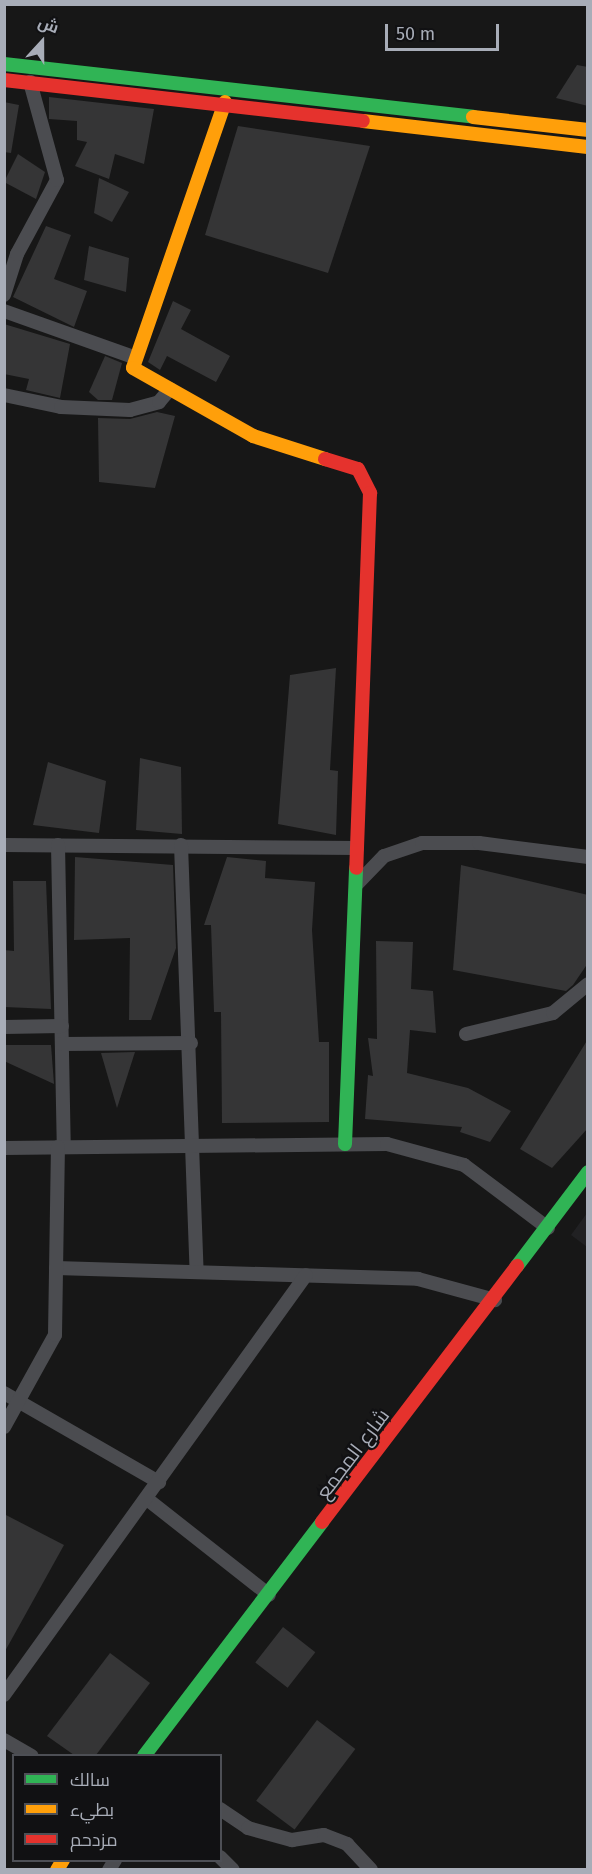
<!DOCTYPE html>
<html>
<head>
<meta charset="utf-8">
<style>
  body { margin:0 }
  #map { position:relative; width:592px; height:1874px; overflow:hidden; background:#171717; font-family:"Fira Sans",Cairo,sans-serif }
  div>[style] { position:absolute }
  .built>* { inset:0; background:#212123 }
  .building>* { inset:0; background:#353536; transform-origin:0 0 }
  .street>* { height:14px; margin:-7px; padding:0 7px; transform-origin:7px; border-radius:7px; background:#4b4c50 }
  .fast>* { height:14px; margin:-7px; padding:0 7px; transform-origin:7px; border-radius:7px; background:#30b455 }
  .slow>* { height:14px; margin:-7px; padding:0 7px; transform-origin:7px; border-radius:7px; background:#ff9f0a }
  .jam>* { height:14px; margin:-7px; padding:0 7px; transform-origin:7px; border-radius:7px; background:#e5322d }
  span { translate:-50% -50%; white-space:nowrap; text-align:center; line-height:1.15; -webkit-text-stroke:4.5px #111113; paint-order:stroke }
  .street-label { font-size:20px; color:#a8adb8 }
  .frame { position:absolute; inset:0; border:6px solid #a8adb8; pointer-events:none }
  .legend { position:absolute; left:12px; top:1754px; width:210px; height:108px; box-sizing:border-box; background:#111113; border:2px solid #4d4f55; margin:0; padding:8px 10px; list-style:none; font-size:18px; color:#a8adb8 }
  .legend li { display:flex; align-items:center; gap:12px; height:30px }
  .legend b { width:30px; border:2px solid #4d4f55 }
  .north { position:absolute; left:12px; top:12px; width:60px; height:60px; -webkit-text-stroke:4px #111113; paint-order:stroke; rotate:21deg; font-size:16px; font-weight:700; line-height:24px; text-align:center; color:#a8adb8 }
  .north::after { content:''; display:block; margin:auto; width:21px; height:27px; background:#a8adb8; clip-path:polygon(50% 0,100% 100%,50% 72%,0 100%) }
  .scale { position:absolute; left:385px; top:24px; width:114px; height:27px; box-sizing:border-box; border:3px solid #a8adb8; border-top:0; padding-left:8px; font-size:18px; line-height:21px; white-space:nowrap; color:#a8adb8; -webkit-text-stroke:4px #111113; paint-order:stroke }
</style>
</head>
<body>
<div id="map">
  <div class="built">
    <i style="clip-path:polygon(587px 1213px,587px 1247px,571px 1235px)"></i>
  </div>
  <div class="building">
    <i style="clip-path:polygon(577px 65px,588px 67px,588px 106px,556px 98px)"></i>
    <i style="clip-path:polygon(49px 97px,154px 109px,144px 164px,115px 154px,109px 179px,75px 166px,87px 142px,77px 140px,77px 121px,49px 119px)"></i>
    <i style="clip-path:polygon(4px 102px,19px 105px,11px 153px,4px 152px)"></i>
    <i style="clip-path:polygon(238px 126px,370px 146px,328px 273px,205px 235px)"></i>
    <i style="clip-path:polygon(18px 154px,45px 172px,36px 199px,4px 182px)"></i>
    <i style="clip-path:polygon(99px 178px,129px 192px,112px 222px,94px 213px)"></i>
    <i style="clip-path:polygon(46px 226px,71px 235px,54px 279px,87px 291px,74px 327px,13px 297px)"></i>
    <i style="clip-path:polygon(89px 246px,129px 258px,126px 292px,84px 280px)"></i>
    <i style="clip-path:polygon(173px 301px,191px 310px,181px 329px,230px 356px,216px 382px,167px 356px,160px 370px,148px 362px)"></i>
    <i style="clip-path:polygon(4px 324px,70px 344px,60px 398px,26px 390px,29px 379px,4px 374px)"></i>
    <i style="clip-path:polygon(105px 356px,122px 363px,112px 400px,98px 400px,89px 392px)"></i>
    <i style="clip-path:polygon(157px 412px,175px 416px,155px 488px,99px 482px,98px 418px,130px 419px)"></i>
    <i style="clip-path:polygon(336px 668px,330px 770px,338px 771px,336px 835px,278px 824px,290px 675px)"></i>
    <i style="clip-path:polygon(140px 758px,181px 767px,182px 834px,136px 830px)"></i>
    <i style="clip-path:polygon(48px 762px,106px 781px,99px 833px,33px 825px)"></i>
    <i style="clip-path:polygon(75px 857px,173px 865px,176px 948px,151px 1020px,129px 1020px,130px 938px,74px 940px)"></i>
    <i style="clip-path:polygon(227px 857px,266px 861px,265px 878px,315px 882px,312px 930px,319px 1042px,329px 1042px,329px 1122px,222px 1123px,221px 1012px,214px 1012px,211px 925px,204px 925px)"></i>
    <i style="clip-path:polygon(461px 865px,588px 895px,588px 963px,573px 985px,566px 991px,453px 970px)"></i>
    <i style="clip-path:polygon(13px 881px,46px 881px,51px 1009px,4px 1007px,4px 950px,14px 951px)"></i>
    <i style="clip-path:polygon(376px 941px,413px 942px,411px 989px,433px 991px,436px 1033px,410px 1030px,407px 1073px,468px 1088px,511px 1111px,490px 1142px,460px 1132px,462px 1127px,365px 1119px,368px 1075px,373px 1076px,368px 1038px,377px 1039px)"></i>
    <i style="clip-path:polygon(588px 1039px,588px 1128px,552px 1168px,520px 1149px)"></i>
    <i style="clip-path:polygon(4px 1045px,51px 1045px,54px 1084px,4px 1061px)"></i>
    <i style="clip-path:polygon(135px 1052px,117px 1108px,101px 1053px)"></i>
    <i style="clip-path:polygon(4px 1514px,64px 1545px,4px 1653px)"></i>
    <i style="left:283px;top:1627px;width:41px;height:45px;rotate:38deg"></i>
    <i style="clip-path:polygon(110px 1653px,150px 1683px,96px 1755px,74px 1755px,47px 1736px)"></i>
    <i style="left:317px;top:1720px;width:48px;height:101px;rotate:37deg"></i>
  </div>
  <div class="street">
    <i style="left:4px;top:295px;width:43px;rotate:-72.4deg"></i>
    <i style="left:17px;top:254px;width:84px;rotate:-61.6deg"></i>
    <i style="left:57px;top:180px;width:102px;rotate:-105.4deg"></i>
    <i style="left:4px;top:311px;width:140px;rotate:19.6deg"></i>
    <i style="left:4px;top:395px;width:58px;rotate:11.9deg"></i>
    <i style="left:61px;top:407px;width:69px;rotate:2.5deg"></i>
    <i style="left:130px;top:410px;width:30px;rotate:-15deg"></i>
    <i style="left:159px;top:402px;width:17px;rotate:-50deg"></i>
    <i style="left:4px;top:845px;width:353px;rotate:0.5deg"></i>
    <i style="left:58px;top:845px;width:302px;rotate:88.9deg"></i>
    <i style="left:181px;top:845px;width:427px;rotate:87.9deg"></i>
    <i style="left:357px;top:884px;width:39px;rotate:-46deg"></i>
    <i style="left:384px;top:856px;width:40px;rotate:-18.9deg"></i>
    <i style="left:422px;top:843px;width:57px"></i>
    <i style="left:479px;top:843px;width:110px;rotate:7.3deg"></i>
    <i style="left:4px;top:1027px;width:58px;rotate:-1deg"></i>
    <i style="left:466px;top:1034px;width:89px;rotate:-13.6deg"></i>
    <i style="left:553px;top:1013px;width:45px;rotate:-39.6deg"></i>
    <i style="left:62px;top:1044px;width:129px;rotate:-0.4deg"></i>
    <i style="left:4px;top:1148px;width:383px;rotate:-0.6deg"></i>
    <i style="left:387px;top:1144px;width:80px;rotate:15.3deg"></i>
    <i style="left:464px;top:1165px;width:105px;rotate:36.9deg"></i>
    <i style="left:56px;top:1268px;width:362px;rotate:1.7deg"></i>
    <i style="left:418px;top:1279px;width:80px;rotate:15.3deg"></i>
    <i style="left:4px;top:1393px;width:179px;rotate:29.9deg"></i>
    <i style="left:4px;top:1427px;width:105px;rotate:-61deg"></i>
    <i style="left:55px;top:1335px;width:188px;rotate:-89.1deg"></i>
    <i style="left:147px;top:1499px;width:155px;rotate:38.2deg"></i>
    <i style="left:4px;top:1695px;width:517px;rotate:-54.28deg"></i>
    <i style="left:4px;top:1740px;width:32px;rotate:30deg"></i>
    <i style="left:220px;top:1809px;width:34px;rotate:34deg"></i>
    <i style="left:248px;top:1828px;width:46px;rotate:15.3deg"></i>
    <i style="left:292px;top:1840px;width:32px;rotate:-9deg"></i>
    <i style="left:324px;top:1835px;width:25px;rotate:21deg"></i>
    <i style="left:347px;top:1844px;width:35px;rotate:47deg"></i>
    <i style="left:220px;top:1857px;width:18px;rotate:45deg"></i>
    <i style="left:109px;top:1870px;width:12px;rotate:-59deg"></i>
  </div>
  <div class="fast">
    <i style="left:4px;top:64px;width:472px;rotate:6.4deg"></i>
    <i style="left:345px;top:1144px;width:276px;rotate:-87.7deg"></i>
    <i style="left:517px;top:1266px;width:118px;rotate:-52.9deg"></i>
    <i style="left:144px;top:1756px;width:294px;rotate:-52.7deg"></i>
  </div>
  <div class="slow">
    <i style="left:225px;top:102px;width:281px;rotate:109.1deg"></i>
    <i style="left:133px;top:368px;width:138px;rotate:29.5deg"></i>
    <i style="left:253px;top:436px;width:76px;rotate:17.7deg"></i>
    <i style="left:473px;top:117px;width:116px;rotate:6.4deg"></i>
    <i style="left:363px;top:121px;width:226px;rotate:6.6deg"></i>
    <i style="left:57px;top:1870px;width:12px;rotate:-59deg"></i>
  </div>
  <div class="jam">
    <i style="left:4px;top:80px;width:361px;rotate:6.5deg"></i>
    <i style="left:325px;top:459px;width:34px;rotate:17deg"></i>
    <i style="left:358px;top:469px;width:27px;rotate:63deg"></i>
    <i style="left:370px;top:493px;width:375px;rotate:92.1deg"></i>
    <i style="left:322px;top:1522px;width:322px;rotate:-52.7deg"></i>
  </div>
  <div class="street-label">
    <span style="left:353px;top:1454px;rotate:-53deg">شارع المجمع</span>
  </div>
  <div class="frame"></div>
  <ul class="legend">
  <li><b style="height:8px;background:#30b455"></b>سالك</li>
  <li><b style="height:8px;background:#ff9f0a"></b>بطيء</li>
  <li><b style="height:8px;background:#e5322d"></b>مزدحم</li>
  </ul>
  <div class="north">ش</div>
  <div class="scale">50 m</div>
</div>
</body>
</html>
